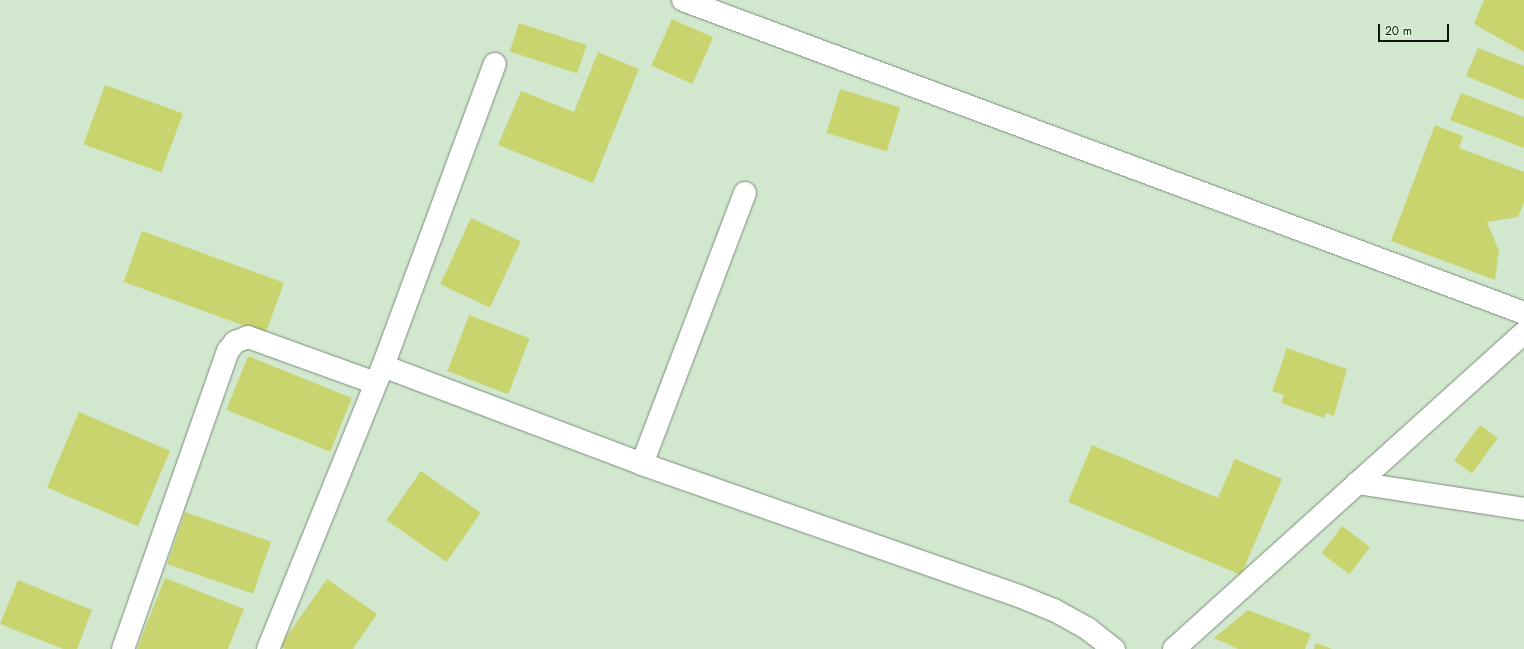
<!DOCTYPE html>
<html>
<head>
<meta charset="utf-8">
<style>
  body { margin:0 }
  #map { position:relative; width:1524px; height:649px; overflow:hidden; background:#d1e8cf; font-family:Jost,sans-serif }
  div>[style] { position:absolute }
  .building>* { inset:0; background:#c9d46f; transform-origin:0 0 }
  .roads { filter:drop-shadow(0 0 1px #788c76) drop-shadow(0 0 1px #788c76) }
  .minor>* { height:22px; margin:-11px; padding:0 11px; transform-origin:11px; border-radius:11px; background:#fff }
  span { translate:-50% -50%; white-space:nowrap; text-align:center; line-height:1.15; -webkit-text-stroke:3px #def5dc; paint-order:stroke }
  .scale { position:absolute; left:1378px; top:24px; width:71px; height:18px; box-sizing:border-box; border:2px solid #0f160e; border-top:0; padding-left:5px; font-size:12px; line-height:14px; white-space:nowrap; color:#0f160e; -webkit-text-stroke:3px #def5dc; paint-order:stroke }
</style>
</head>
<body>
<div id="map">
  <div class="building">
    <i style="clip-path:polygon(1484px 0,1524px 0,1524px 52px,1474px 24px)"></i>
    <i style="left:672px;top:19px;width:45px;height:51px;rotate:24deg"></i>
    <i style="left:519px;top:23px;width:71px;height:30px;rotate:18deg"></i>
    <i style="clip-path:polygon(1478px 48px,1524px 66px,1524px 100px,1466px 76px)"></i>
    <i style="clip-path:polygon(598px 52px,639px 69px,593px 183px,498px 145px,521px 91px,574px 112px)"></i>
    <i style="left:105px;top:85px;width:83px;height:63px;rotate:20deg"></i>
    <i style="left:840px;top:89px;width:63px;height:46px;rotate:17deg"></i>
    <i style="clip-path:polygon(1461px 93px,1524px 117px,1524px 148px,1450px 120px)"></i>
    <i style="clip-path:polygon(1435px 125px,1463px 136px,1459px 148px,1524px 172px,1524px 202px,1518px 217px,1487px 222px,1499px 251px,1495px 280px,1391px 241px)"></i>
    <i style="left:471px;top:218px;width:55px;height:73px;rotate:25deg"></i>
    <i style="left:142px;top:231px;width:151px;height:54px;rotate:20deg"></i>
    <i style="left:469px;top:315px;width:65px;height:60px;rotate:21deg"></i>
    <i style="clip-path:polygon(1287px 348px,1347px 369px,1334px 416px,1326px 413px,1324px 418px,1281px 403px,1284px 395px,1272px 391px)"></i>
    <i style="left:248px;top:356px;width:112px;height:58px;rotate:22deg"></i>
    <i style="left:79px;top:412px;width:99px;height:82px;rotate:23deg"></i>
    <i style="left:1480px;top:425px;width:22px;height:44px;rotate:36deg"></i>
    <i style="clip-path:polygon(1092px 445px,1218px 498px,1235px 459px,1282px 479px,1241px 575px,1068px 502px)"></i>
    <i style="left:421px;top:471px;width:73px;height:60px;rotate:35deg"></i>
    <i style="left:185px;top:512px;width:91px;height:55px;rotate:19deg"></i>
    <i style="left:1342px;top:526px;width:35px;height:34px;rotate:37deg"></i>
    <i style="clip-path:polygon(165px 578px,244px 609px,228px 649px,137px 649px)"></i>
    <i style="clip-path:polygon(327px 579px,377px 614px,353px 649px,285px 649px,280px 646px)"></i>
    <i style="clip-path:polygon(18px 580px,92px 610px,77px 649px,63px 649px,0 624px)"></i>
    <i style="clip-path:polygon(1248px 610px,1311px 634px,1305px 649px,1238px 649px,1214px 638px)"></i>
    <i style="clip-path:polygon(1316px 643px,1332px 649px,1314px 649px)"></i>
  </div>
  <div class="roads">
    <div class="minor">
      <i style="left:683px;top:0;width:897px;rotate:20.41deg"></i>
      <i style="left:383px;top:366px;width:277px;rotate:20.7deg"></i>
      <i style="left:642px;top:464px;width:399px;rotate:19.3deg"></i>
      <i style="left:1019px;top:596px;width:38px;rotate:22deg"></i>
      <i style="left:1054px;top:610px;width:39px;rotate:29deg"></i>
      <i style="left:1088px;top:629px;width:33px;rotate:38deg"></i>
      <i style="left:642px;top:464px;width:290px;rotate:-69.2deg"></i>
      <i style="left:1357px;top:483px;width:169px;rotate:8.8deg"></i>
      <i style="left:123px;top:649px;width:316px;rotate:-70.6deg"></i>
      <i style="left:228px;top:351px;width:11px;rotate:-52deg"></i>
      <i style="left:235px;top:342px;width:14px;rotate:-21deg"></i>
      <i style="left:248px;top:337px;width:135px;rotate:19.9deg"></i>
      <i style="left:268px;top:649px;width:305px;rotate:-67.9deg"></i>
      <i style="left:383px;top:366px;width:322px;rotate:-69.7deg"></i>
      <i style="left:1174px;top:649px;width:472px;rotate:-42.1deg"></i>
    </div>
  </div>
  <div class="scale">20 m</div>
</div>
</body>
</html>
